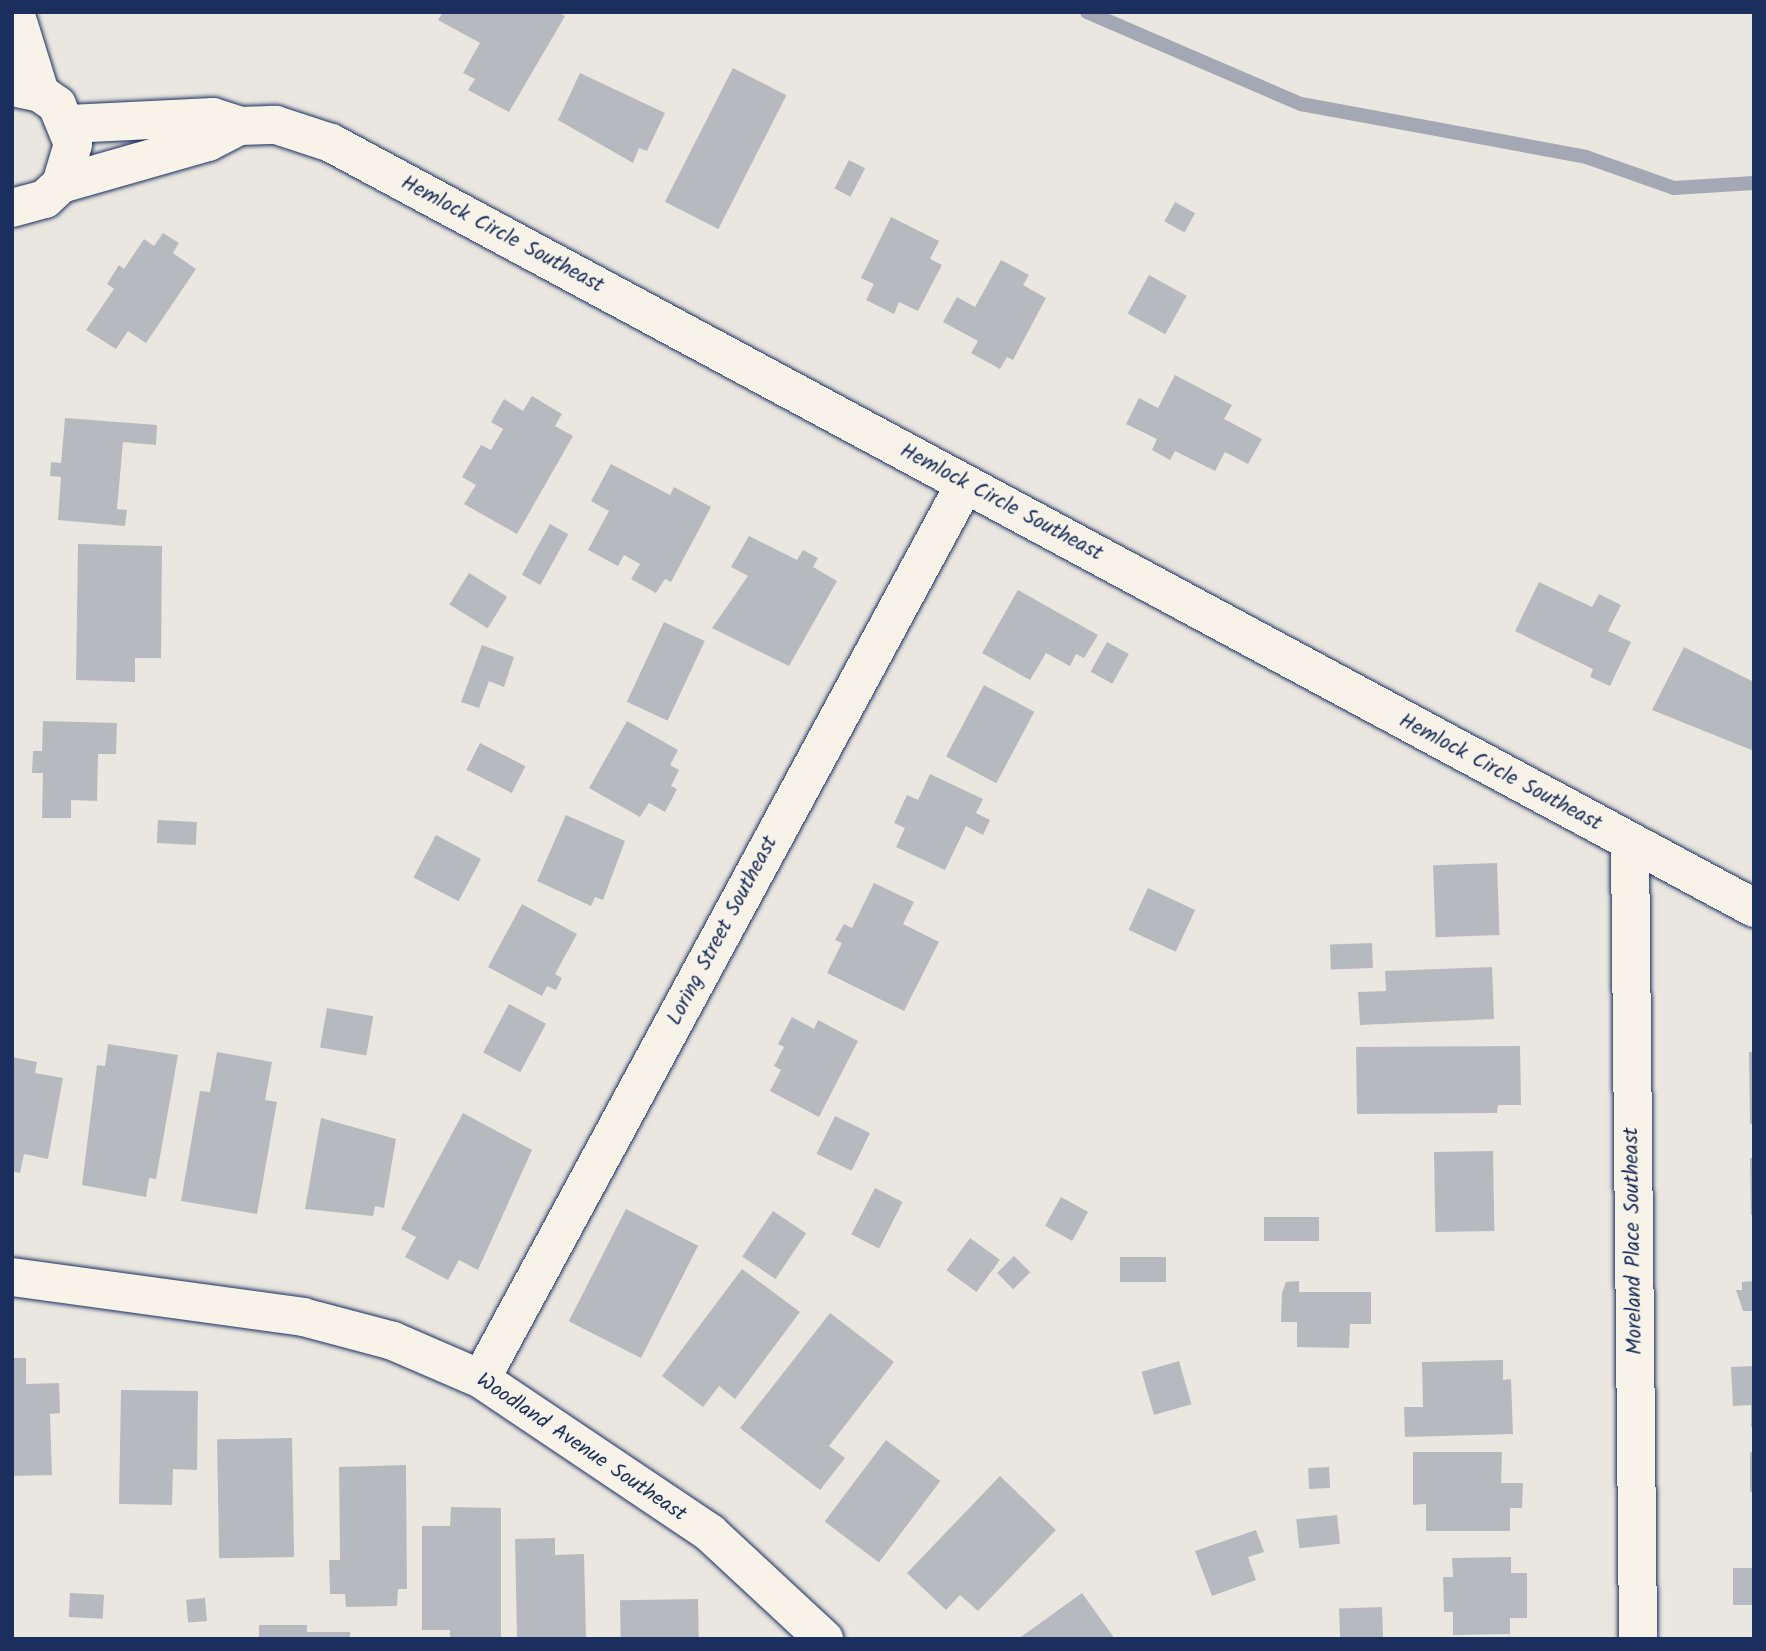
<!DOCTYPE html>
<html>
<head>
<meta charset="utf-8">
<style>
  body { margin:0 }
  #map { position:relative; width:1766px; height:1651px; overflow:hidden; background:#eae7e0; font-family:Kalam,sans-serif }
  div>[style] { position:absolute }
  .stream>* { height:14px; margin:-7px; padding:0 7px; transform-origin:7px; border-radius:7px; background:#a3a8b4 }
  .building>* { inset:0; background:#b6babf; transform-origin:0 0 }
  .roads { filter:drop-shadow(0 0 2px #1b2f5e) drop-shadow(0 0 2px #1b2f5e) }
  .street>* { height:38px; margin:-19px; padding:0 19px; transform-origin:19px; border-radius:19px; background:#f7f3e8 }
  span { translate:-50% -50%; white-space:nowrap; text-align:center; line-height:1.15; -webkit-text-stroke:7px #f7f3e8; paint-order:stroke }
  .street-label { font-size:21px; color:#1b2f5e }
  .frame { position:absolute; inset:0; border:14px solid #1b2f5e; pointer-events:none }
</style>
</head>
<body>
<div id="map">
  <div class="stream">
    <i style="left:1087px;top:12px;width:233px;rotate:23.3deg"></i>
    <i style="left:1301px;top:104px;width:290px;rotate:10.5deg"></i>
    <i style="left:1586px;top:157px;width:93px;rotate:19.4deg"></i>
    <i style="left:1674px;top:188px;width:80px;rotate:-3.6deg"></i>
  </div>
  <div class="building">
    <i style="clip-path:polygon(443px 12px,557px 12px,565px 16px,509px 112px,468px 90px,475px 79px,463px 73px,480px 43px,438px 20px)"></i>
    <i style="left:733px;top:68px;width:60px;height:150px;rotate:27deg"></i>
    <i style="clip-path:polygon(580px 73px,665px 113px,647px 151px,639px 148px,633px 163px,558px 120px)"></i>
    <i style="left:849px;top:160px;width:18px;height:32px;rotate:27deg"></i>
    <i style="left:1175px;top:202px;width:23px;height:22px;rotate:29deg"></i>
    <i style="clip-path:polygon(891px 217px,939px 241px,930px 259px,942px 265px,918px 311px,899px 302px,894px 314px,866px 300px,874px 284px,861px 278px)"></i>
    <i style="clip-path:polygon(163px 233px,179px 243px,173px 253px,196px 269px,146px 343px,128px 331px,116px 349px,86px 330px,114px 289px,107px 284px,119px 265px,124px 269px,144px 239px,154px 246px)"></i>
    <i style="clip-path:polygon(1001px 260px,1029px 275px,1023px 285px,1046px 298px,1013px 360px,1007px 357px,1000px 369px,971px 353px,978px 341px,943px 322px,957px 297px,975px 307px)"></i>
    <i style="left:1149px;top:275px;width:43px;height:44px;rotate:29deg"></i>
    <i style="clip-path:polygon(1175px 375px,1232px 405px,1224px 419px,1262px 439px,1248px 464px,1225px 452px,1215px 471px,1175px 451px,1170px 460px,1152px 450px,1157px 439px,1126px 424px,1139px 398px,1158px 408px)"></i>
    <i style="clip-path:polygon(532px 396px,562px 414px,555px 426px,573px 436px,517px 534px,464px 504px,476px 485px,462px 477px,481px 445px,491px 450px,503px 429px,491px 422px,504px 399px,523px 411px)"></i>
    <i style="clip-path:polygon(65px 418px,157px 425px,156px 445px,123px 442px,117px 509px,127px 510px,125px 526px,58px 520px,61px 477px,50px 476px,51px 462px,61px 463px)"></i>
    <i style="clip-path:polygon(611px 464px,670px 495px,674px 487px,711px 507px,671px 582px,665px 579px,656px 593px,631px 579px,640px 564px,624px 555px,618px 566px,588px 550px,609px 511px,591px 501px)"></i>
    <i style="left:550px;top:524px;width:21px;height:58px;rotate:29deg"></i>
    <i style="clip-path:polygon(749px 536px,797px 560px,803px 550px,818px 558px,813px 567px,837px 581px,789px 666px,712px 628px,748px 576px,731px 567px)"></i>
    <i style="clip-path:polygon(78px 544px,162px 546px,161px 658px,135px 658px,135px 682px,76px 680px)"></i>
    <i style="left:469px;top:573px;width:45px;height:37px;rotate:32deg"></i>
    <i style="clip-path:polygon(1539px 582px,1592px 607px,1599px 594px,1621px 605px,1608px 631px,1631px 642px,1610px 686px,1590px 677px,1593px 669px,1515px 631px)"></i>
    <i style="clip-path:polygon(1018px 590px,1098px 635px,1084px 658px,1076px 654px,1070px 666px,1046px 653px,1030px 680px,982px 653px)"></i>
    <i style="left:664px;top:622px;width:45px;height:88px;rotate:25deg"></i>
    <i style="left:1107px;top:642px;width:25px;height:34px;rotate:29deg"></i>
    <i style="clip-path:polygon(482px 645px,514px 657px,504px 687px,489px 681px,479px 708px,461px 702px)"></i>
    <i style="clip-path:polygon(1684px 647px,1754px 682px,1754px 751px,1652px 710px)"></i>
    <i style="left:984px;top:685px;width:57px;height:81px;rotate:28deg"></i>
    <i style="clip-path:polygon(43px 721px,117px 723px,116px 754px,98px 754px,97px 801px,71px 800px,71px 818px,42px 818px,43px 773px,32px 773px,33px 751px,42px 751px)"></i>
    <i style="clip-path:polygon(627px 721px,678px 750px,670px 765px,679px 770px,671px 786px,677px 789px,665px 812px,649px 803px,640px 817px,589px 788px)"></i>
    <i style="left:480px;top:743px;width:51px;height:30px;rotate:27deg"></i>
    <i style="clip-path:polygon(930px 774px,983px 799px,976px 813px,990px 820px,983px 835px,966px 826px,945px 870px,896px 847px,905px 828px,894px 823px,907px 795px,918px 800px)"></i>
    <i style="clip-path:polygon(566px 815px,625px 841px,603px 900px,595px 897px,591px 906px,537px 881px)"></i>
    <i style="left:158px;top:820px;width:39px;height:23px;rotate:3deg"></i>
    <i style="left:436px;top:835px;width:51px;height:48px;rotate:28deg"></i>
    <i style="left:1497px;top:863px;width:72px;height:64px;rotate:88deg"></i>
    <i style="clip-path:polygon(874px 883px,914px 902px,903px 924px,939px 942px,904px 1011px,827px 973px,842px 943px,835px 940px,844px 924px,852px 928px)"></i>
    <i style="left:1148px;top:888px;width:52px;height:46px;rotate:25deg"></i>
    <i style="clip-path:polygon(522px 904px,577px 934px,555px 974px,562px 978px,556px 990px,547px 986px,542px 996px,488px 967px)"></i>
    <i style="left:1372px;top:943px;width:25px;height:42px;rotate:88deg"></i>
    <i style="clip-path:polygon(1492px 967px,1494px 1019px,1360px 1025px,1358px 992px,1386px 991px,1385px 971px)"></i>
    <i style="left:509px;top:1004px;width:42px;height:55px;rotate:28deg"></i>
    <i style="left:327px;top:1008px;width:47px;height:40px;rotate:10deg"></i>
    <i style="clip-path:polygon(792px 1017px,814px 1029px,818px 1020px,858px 1041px,819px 1117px,770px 1091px,781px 1070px,774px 1066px,784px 1047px,778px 1044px)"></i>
    <i style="clip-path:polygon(108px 1044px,178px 1055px,156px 1179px,149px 1178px,146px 1197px,82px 1185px,97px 1065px,105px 1066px)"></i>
    <i style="clip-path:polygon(1520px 1046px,1521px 1105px,1498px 1105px,1497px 1113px,1357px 1114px,1356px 1047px)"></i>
    <i style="clip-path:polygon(217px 1052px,272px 1062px,265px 1100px,277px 1102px,257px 1214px,181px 1201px,200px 1091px,210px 1092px)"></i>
    <i style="clip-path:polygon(1749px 1052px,1754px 1052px,1754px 1124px,1750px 1124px)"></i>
    <i style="clip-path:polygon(12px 1057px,37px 1062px,35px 1073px,63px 1078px,48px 1159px,24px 1154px,20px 1173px,12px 1171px)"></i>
    <i style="clip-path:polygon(463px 1113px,532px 1150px,478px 1270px,459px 1260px,448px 1280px,405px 1257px,416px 1237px,401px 1229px)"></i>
    <i style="left:835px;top:1116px;width:39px;height:42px;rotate:26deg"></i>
    <i style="clip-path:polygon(321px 1118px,396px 1139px,384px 1208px,375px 1206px,373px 1216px,305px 1209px)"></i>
    <i style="left:1493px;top:1151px;width:80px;height:59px;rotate:89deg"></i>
    <i style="clip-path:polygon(1750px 1158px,1754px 1158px,1754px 1215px,1751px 1215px)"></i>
    <i style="left:875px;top:1188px;width:31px;height:52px;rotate:27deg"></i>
    <i style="left:1061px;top:1197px;width:31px;height:33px;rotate:29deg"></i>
    <i style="left:626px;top:1209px;width:81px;height:126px;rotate:27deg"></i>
    <i style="left:773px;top:1211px;width:40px;height:55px;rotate:34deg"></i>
    <i style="left:1264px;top:1217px;width:55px;height:24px"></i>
    <i style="left:970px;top:1238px;width:37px;height:40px;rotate:36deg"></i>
    <i style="left:1014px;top:1256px;width:23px;height:24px;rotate:45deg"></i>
    <i style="left:1166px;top:1257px;width:25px;height:46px;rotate:90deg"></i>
    <i style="clip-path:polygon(742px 1269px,800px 1312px,735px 1399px,719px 1386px,703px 1407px,662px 1376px)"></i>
    <i style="clip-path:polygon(1299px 1281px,1299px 1292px,1371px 1292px,1371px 1324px,1350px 1324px,1349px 1348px,1297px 1347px,1297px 1322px,1281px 1322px,1282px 1293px,1286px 1282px)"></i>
    <i style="clip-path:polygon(1754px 1281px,1754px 1311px,1743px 1311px,1736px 1290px,1742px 1290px,1742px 1282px)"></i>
    <i style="clip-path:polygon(830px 1313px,894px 1362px,829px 1446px,845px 1458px,820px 1490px,740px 1428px)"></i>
    <i style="clip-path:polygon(12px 1358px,26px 1358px,26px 1384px,59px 1383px,60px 1413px,50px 1414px,52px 1475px,12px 1476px)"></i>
    <i style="clip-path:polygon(1503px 1360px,1503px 1380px,1511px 1379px,1513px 1434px,1405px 1437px,1404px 1407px,1423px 1407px,1422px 1362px)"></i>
    <i style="left:1179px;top:1361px;width:45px;height:39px;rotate:74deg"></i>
    <i style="clip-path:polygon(1754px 1366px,1754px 1427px,1751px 1427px,1751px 1405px,1733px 1406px,1731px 1367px)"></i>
    <i style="clip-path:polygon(121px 1390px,198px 1391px,197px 1470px,173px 1469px,172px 1505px,119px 1504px)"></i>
    <i style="left:292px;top:1438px;width:119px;height:75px;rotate:89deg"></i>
    <i style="left:886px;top:1440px;width:68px;height:102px;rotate:37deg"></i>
    <i style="clip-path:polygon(1413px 1452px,1502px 1452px,1501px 1483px,1523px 1483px,1522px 1508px,1510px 1508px,1510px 1531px,1426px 1531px,1426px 1504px,1413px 1505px)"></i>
    <i style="left:1750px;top:1452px;width:4px;height:40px"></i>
    <i style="clip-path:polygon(406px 1465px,407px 1589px,398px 1589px,397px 1606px,346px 1607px,345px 1594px,330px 1594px,329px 1560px,340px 1560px,339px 1467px)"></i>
    <i style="left:1329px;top:1467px;width:21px;height:21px;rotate:87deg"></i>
    <i style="clip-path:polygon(1000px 1476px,1056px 1530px,978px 1611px,960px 1595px,946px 1610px,907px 1573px)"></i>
    <i style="clip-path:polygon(451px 1507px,501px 1508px,501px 1639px,450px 1639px,450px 1630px,422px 1630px,422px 1526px,450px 1526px)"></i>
    <i style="left:1337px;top:1515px;width:29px;height:41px;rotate:84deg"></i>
    <i style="clip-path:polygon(1256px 1530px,1264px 1552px,1248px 1557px,1256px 1580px,1212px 1596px,1195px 1551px)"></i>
    <i style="clip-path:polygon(555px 1538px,555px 1555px,584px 1554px,586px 1639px,517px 1637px,515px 1539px)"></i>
    <i style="clip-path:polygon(1511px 1557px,1511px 1573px,1527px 1573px,1527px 1618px,1510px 1618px,1510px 1634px,1453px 1635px,1453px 1612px,1444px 1612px,1443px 1577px,1453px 1577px,1452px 1558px)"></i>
    <i style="left:1754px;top:1568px;width:37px;height:21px;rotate:90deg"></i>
    <i style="left:70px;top:1593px;width:34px;height:24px;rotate:3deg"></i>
    <i style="clip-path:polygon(1082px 1593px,1115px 1639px,1018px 1639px)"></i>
    <i style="left:205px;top:1598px;width:23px;height:19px;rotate:85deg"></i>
    <i style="left:698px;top:1599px;width:40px;height:78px;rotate:89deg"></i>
    <i style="left:1382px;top:1607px;width:32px;height:43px;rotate:88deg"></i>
    <i style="clip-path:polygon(259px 1625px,307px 1625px,307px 1632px,350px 1632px,350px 1639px,259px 1639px)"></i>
  </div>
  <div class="roads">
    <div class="street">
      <i style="left:15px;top:12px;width:85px;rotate:72.8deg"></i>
      <i style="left:12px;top:87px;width:29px;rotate:12deg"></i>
      <i style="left:40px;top:93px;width:21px;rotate:35deg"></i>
      <i style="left:57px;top:105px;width:42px;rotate:67.7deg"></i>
      <i style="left:73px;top:144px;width:42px;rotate:106.7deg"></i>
      <i style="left:61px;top:184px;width:22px;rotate:137deg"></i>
      <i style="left:45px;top:199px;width:34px;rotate:165deg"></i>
      <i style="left:69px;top:124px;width:144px;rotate:-2.8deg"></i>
      <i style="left:213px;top:117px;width:28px;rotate:18deg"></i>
      <i style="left:240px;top:126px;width:36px;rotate:-2deg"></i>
      <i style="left:276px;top:125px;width:58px;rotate:18.1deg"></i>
      <i style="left:331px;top:143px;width:1616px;rotate:28.26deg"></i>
      <i style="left:61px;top:184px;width:153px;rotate:-15.9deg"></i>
      <i style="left:208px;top:142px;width:36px;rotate:-27deg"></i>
      <i style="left:1630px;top:843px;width:796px;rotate:89.42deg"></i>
      <i style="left:12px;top:1277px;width:294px;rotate:7.8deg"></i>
      <i style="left:303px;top:1317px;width:93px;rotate:14.9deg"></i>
      <i style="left:393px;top:1341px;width:96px;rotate:23.4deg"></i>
      <i style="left:481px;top:1379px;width:276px;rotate:33.9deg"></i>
      <i style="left:710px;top:1533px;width:156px;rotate:42.9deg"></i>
      <i style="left:481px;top:1379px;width:1017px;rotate:-61.6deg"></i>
    </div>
  </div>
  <div class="street-label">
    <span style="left:502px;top:235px;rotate:28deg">Hemlock Circle Southeast</span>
    <span style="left:1001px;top:503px;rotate:28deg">Hemlock Circle Southeast</span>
    <span style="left:1500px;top:773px;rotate:28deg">Hemlock Circle Southeast</span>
    <span style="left:723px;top:931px;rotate:-62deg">Loring Street Southeast</span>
    <span style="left:1634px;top:1241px;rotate:-91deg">Moreland Place Southeast</span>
    <span style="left:581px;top:1448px;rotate:34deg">Woodland Avenue Southeast</span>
  </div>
  <div class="frame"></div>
</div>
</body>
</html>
